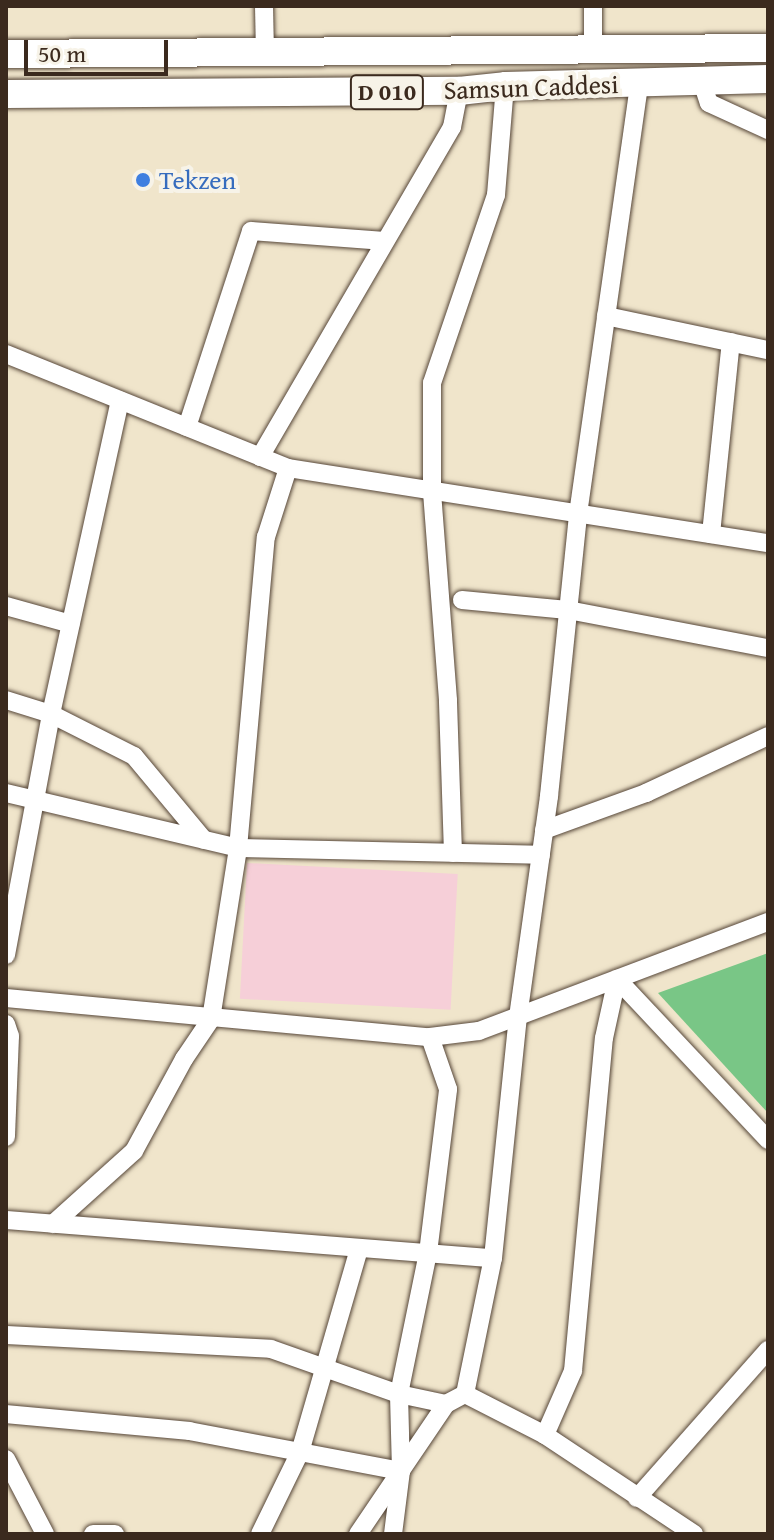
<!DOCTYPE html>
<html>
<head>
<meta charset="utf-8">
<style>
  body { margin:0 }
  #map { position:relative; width:774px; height:1540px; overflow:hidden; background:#f0e5cb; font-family:"Gentium Book Plus",serif }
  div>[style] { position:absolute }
  .built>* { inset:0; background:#f6cfd8; transform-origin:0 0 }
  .green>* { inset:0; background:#79c686 }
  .roads { filter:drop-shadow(0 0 2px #564638) drop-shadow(0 0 2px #564638) }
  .minor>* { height:18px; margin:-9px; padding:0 9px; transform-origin:9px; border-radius:9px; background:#fff }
  .highway>* { height:28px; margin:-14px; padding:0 14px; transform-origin:14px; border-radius:14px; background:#fff }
  .dots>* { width:22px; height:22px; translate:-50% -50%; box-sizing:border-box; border:4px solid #f7f3e8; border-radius:50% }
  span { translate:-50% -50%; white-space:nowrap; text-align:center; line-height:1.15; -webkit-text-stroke:8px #f7f3e8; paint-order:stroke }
  .shield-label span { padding:2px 6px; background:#f7f3e8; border:2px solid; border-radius:6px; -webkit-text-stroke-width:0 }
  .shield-label { font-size:24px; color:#3b2a1e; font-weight:700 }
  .street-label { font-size:26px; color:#3b2a1e }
  .shop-label { font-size:26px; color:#366cbe }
  .left { translate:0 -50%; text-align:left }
  .frame { position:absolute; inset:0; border:8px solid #3b2a1e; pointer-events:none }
  .scale { position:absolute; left:24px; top:40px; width:144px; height:36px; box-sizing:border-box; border:4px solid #3b2a1e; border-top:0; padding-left:10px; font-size:24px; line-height:28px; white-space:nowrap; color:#3b2a1e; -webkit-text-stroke:6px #f7f3e8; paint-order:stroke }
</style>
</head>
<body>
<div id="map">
  <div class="built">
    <i style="left:247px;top:863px;width:211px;height:136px;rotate:3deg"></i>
  </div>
  <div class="green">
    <i style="clip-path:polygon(768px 953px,768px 1113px,658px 993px)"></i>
  </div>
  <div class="roads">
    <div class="minor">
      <i style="left:264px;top:6px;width:47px;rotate:88.8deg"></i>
      <i style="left:593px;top:6px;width:46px;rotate:90deg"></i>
      <i style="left:701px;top:79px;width:25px;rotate:72deg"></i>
      <i style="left:709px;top:103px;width:65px;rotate:24.6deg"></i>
      <i style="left:606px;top:316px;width:166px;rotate:11.9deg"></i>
      <i style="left:6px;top:354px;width:304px;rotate:22deg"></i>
      <i style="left:288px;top:468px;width:486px;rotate:8.9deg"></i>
      <i style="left:187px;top:427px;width:206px;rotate:-71.9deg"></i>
      <i style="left:251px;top:231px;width:134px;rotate:4.3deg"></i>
      <i style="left:260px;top:457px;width:382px;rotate:-59.8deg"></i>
      <i style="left:452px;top:127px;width:37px;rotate:-79deg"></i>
      <i style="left:711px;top:534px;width:193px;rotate:-84.1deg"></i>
      <i style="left:462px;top:600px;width:106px;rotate:5.4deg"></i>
      <i style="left:568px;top:610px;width:204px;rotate:10.8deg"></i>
      <i style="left:6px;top:606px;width:67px;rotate:15.5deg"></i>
      <i style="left:6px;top:700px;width:47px;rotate:17.3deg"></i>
      <i style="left:51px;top:714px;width:93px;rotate:26.8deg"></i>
      <i style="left:134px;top:756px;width:109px;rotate:50.2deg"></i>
      <i style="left:6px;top:793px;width:238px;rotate:13.3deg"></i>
      <i style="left:238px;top:848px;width:303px;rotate:1.3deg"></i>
      <i style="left:544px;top:830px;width:109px;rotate:-19.9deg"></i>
      <i style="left:646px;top:793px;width:135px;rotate:-25deg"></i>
      <i style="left:453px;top:853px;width:153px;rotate:-91.9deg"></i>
      <i style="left:448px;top:700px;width:209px;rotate:-94.4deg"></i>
      <i style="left:432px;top:492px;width:109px;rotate:-90deg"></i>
      <i style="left:432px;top:383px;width:199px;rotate:-71.2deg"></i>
      <i style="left:496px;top:195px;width:109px;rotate:-85.3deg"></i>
      <i style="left:6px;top:955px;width:245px;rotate:-79.4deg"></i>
      <i style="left:51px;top:714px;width:321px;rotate:-77.6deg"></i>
      <i style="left:617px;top:979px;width:221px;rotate:46.8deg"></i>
      <i style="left:6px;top:998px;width:426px;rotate:5.3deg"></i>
      <i style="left:430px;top:1037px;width:49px;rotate:-7deg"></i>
      <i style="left:479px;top:1031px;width:309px;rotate:-20.7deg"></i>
      <i style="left:6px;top:1024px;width:13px;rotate:72deg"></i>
      <i style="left:10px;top:1036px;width:101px;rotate:92.3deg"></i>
      <i style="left:6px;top:1220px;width:488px;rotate:4.5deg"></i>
      <i style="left:53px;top:1224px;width:109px;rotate:-42deg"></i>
      <i style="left:134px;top:1151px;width:105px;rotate:-61.5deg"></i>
      <i style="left:184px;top:1059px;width:48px;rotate:-56deg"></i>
      <i style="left:211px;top:1019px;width:173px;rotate:-81deg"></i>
      <i style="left:238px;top:848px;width:312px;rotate:-84.9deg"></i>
      <i style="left:266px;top:537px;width:72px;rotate:-72.3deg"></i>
      <i style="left:6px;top:1335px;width:265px;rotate:3deg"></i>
      <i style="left:271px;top:1349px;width:136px;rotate:19.4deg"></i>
      <i style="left:399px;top:1394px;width:48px;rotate:12deg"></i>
      <i style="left:465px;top:1394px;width:139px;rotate:-78.4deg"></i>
      <i style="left:493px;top:1258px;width:242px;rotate:-84.1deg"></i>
      <i style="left:518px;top:1017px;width:223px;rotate:-82deg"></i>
      <i style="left:549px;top:796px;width:283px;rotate:-84.1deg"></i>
      <i style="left:578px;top:514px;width:435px;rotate:-81.9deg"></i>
      <i style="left:6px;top:1414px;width:184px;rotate:5.3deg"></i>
      <i style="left:189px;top:1431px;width:216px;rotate:10.7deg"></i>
      <i style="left:545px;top:1435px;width:70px;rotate:-66.4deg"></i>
      <i style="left:573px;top:1371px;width:334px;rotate:-84.7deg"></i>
      <i style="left:604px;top:1038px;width:60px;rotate:-77.6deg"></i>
      <i style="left:6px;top:1459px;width:85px;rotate:62.5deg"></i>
      <i style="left:637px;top:1498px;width:198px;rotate:-48.5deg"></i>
      <i style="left:93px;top:1534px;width:22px"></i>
      <i style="left:260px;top:1534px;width:91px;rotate:-64deg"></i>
      <i style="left:300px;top:1452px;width:211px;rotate:-73.8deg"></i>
      <i style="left:358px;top:1534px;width:157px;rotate:-55.9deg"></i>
      <i style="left:446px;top:1404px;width:21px;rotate:-28deg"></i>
      <i style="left:465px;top:1394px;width:90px;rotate:27.1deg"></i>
      <i style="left:545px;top:1435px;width:179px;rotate:33.6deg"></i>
      <i style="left:393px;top:1534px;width:64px;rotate:-82.8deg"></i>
      <i style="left:401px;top:1471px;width:77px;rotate:-91.5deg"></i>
      <i style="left:399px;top:1394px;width:144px;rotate:-78.4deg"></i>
      <i style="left:428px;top:1253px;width:165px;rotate:-83deg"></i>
      <i style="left:448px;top:1089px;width:55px;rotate:-109.1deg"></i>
    </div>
    <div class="highway">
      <i style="left:6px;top:54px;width:762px;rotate:-0.45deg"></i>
      <i style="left:6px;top:94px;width:453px;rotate:-0.4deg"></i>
      <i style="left:459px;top:91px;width:46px;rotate:-6.2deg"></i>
      <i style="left:505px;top:86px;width:263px;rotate:-1.5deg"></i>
    </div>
  </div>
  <div class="dots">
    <i style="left:143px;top:180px;background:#3f7fe0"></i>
  </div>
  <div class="shield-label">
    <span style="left:387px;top:92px">D 010</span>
  </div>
  <div class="street-label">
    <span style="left:531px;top:87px;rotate:-2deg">Samsun Caddesi</span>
  </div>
  <div class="shop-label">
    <span class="left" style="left:159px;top:180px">Tekzen</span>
  </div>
  <div class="frame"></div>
  <div class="scale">50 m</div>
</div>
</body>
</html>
